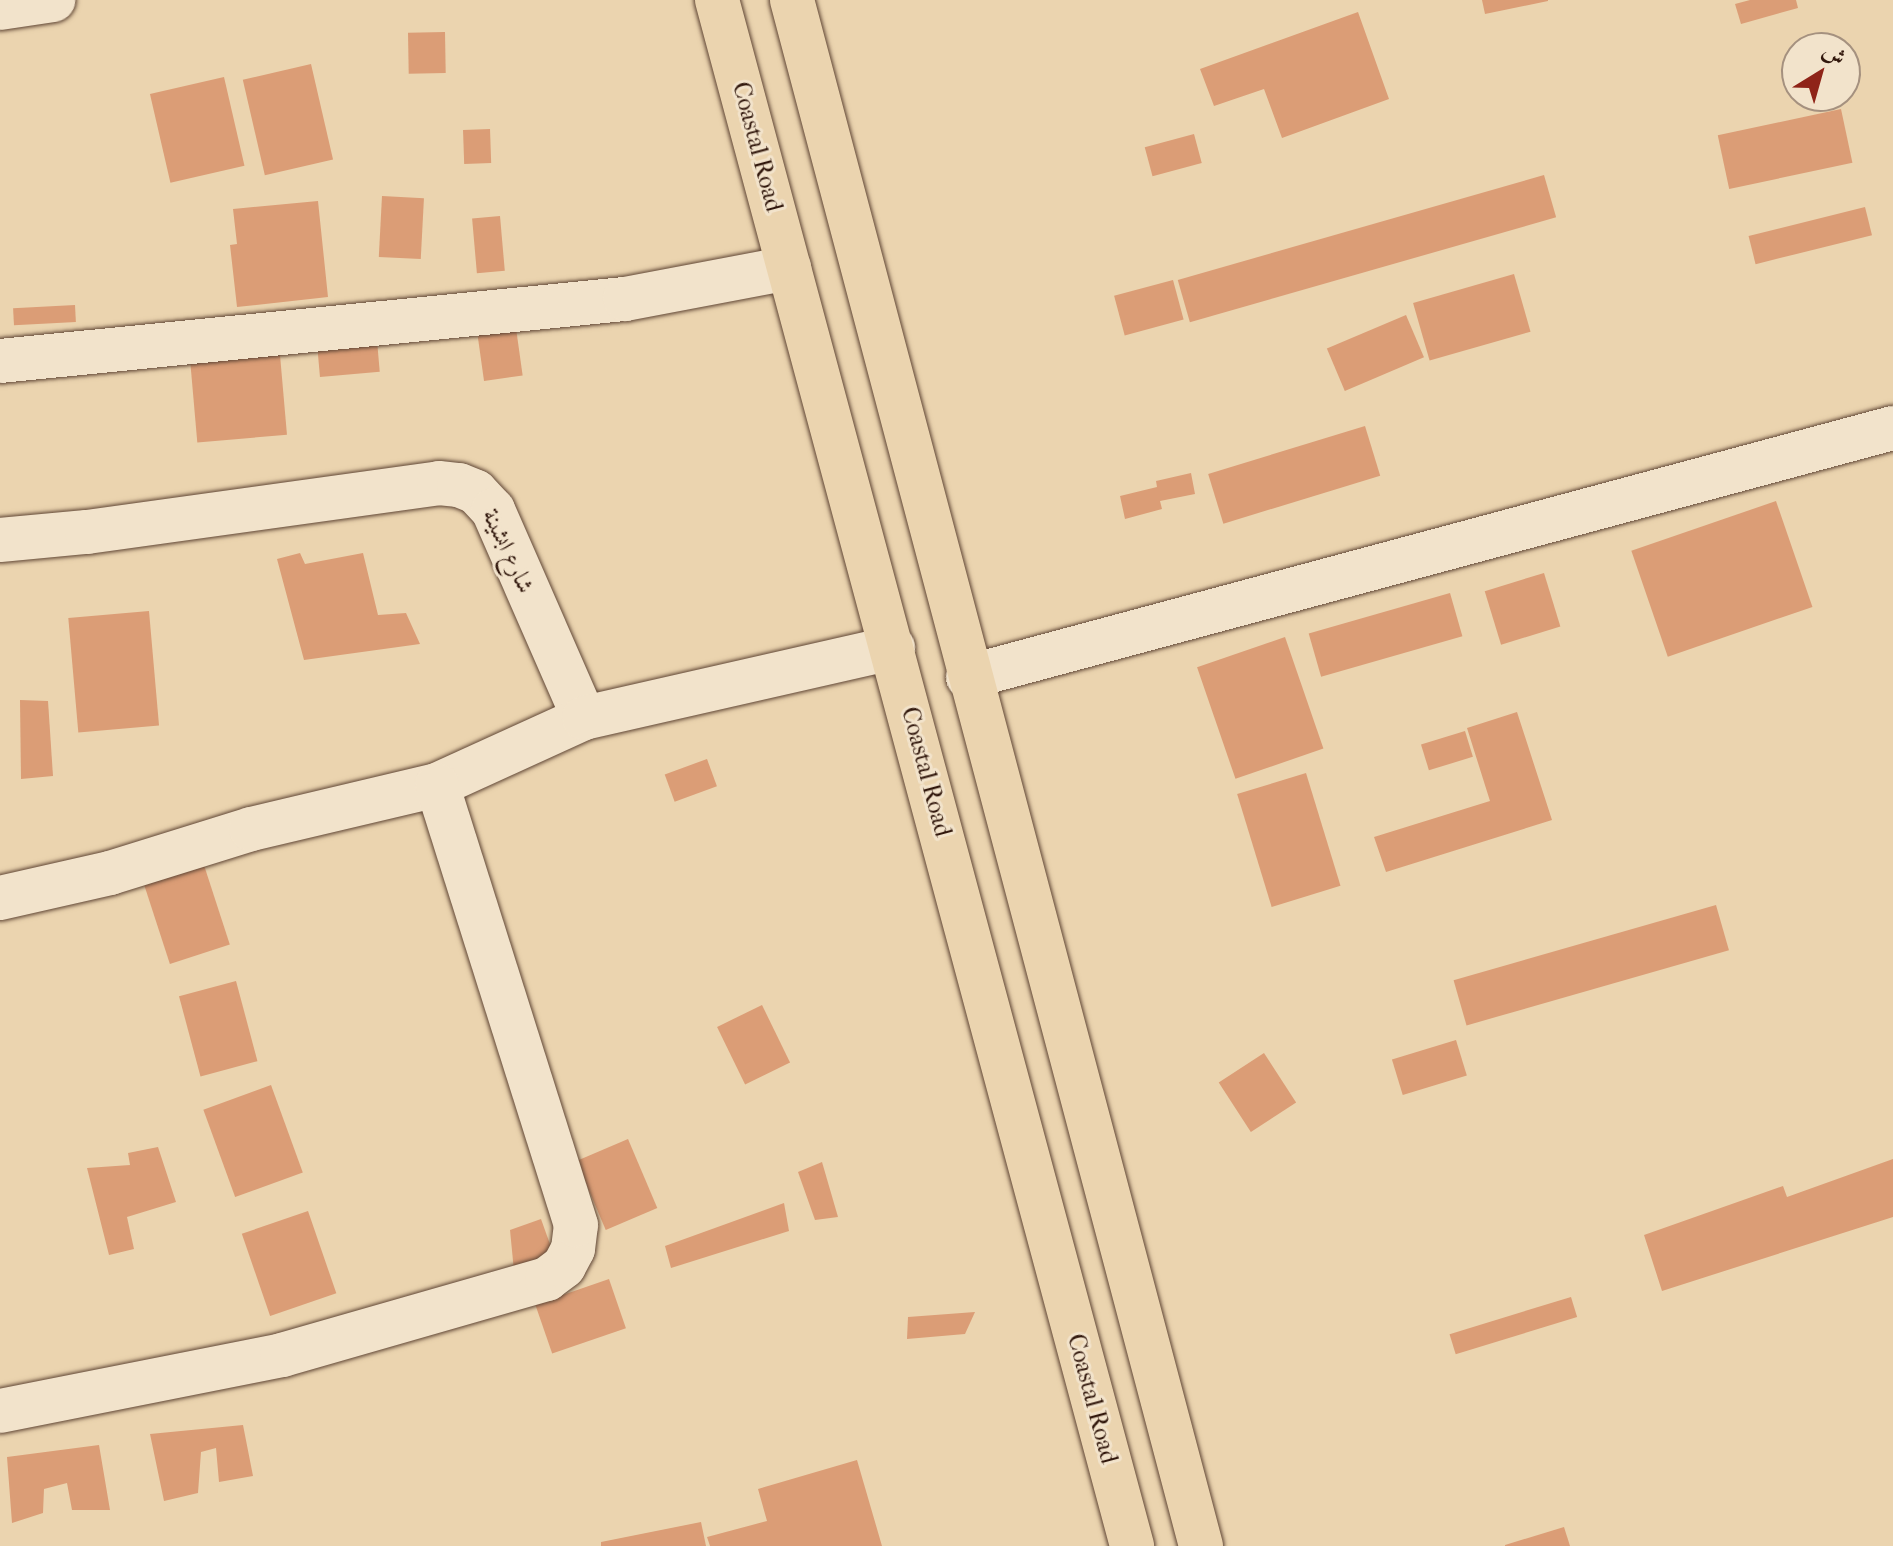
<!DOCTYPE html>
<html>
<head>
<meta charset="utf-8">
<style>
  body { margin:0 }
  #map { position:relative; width:1893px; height:1546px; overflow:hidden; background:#ebd4af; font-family:"IM FELL French Canon",Amiri,serif }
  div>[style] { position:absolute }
  .building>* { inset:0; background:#db9d76; transform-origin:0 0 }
  .roads { filter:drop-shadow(0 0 2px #604635) drop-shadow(0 0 2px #604635) }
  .street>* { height:44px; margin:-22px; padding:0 22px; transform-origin:22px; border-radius:22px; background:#f2e3cb }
  .highway>* { height:44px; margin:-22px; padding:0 22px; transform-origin:22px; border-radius:22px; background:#ebd4af }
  span { translate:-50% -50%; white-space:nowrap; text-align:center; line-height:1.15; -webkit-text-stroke:6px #f2e3cb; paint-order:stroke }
  .street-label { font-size:24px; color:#31170c }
  .north { position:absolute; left:1781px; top:32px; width:80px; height:80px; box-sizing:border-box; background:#f2e3cb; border:2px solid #a5917f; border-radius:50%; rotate:37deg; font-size:22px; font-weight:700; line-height:32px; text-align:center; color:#31170c }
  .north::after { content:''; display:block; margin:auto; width:28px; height:36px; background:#8f2418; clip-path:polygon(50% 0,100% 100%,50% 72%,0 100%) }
</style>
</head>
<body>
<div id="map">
  <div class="building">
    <i style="clip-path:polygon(1482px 0,1548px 0,1548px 1px,1485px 14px)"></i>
    <i style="clip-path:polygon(1750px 0,1796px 0,1798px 8px,1741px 24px,1735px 4px)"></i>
    <i style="clip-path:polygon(1358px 12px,1389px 99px,1282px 138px,1264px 89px,1214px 106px,1200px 69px)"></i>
    <i style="left:445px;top:32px;width:41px;height:37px;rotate:89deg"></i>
    <i style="left:311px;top:64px;width:98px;height:70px;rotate:77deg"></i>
    <i style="left:224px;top:77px;width:91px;height:76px;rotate:77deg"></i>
    <i style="left:1841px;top:109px;width:55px;height:126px;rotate:78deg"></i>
    <i style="left:490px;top:129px;width:34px;height:27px;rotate:88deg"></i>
    <i style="left:1194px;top:134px;width:30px;height:51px;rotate:75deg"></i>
    <i style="left:1544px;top:175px;width:44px;height:381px;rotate:74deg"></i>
    <i style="left:382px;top:196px;width:42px;height:61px;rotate:3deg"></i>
    <i style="clip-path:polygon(318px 201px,328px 297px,237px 307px,230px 245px,237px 244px,233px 209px)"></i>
    <i style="left:1865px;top:207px;width:29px;height:120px;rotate:76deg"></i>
    <i style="left:500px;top:216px;width:55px;height:28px;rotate:85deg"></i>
    <i style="left:1514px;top:274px;width:60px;height:105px;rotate:74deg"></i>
    <i style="left:1173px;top:280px;width:41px;height:61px;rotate:75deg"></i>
    <i style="left:75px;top:305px;width:17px;height:62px;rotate:87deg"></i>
    <i style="left:1406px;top:315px;width:46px;height:86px;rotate:67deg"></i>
    <i style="left:515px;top:321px;width:55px;height:39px;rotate:82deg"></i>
    <i style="left:376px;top:329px;width:43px;height:60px;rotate:85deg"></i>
    <i style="left:280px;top:355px;width:80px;height:90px;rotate:85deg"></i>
    <i style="left:1365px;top:426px;width:52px;height:164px;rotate:73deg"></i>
    <i style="clip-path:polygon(1191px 473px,1195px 494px,1160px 501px,1162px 509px,1125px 519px,1120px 496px,1157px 487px,1156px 481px)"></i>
    <i style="left:1776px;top:501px;width:112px;height:153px;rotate:71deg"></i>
    <i style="clip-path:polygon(300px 553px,305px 564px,363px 553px,378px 615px,406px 613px,420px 644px,304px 660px,277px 559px)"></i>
    <i style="left:1544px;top:573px;width:56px;height:62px;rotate:73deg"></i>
    <i style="left:1450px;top:593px;width:45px;height:147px;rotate:74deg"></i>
    <i style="left:149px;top:611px;width:115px;height:81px;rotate:85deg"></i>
    <i style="left:1285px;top:637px;width:118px;height:93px;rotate:71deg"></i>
    <i style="clip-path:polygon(20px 700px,48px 701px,53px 776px,21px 779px)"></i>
    <i style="clip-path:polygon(1517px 712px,1552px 820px,1386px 872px,1374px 837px,1490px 801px,1467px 728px)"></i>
    <i style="left:1465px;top:731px;width:27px;height:46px;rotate:73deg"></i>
    <i style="left:707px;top:759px;width:29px;height:45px;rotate:70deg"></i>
    <i style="left:1306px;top:773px;width:118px;height:72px;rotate:73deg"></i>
    <i style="left:202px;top:859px;width:90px;height:63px;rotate:72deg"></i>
    <i style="left:1716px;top:905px;width:47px;height:273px;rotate:74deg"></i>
    <i style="left:236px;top:981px;width:83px;height:59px;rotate:75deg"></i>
    <i style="left:762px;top:1005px;width:64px;height:50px;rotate:64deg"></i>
    <i style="left:1456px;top:1040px;width:37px;height:67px;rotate:73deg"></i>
    <i style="left:1264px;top:1053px;width:59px;height:54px;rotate:57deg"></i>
    <i style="left:271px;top:1085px;width:93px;height:72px;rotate:70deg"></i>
    <i style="left:628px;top:1139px;width:75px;height:56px;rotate:67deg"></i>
    <i style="clip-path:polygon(158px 1147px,176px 1202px,127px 1217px,134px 1249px,109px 1255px,87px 1168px,130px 1165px,128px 1153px)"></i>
    <i style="clip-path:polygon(1893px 1159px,1893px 1217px,1662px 1291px,1644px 1235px,1783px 1186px,1787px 1197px)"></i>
    <i style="clip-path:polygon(822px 1162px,838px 1217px,815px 1220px,798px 1172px)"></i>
    <i style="clip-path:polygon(784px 1203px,789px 1231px,671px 1268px,665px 1246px)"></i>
    <i style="left:308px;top:1211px;width:87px;height:70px;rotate:71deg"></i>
    <i style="clip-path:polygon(541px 1219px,556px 1261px,514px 1271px,510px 1230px)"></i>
    <i style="left:609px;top:1279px;width:52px;height:78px;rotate:71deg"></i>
    <i style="left:1571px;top:1297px;width:21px;height:127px;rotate:73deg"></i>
    <i style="clip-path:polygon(975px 1312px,965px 1334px,907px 1339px,908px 1317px)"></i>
    <i style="clip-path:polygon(243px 1425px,253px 1476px,219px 1482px,216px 1448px,201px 1452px,198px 1493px,164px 1501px,150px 1434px)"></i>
    <i style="clip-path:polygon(99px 1445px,110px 1510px,72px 1510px,67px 1483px,44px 1489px,43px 1513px,12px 1523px,7px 1457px)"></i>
    <i style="clip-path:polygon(857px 1460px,882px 1546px,710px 1546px,707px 1537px,767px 1521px,758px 1489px)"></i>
    <i style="clip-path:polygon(701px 1522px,706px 1546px,601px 1546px,601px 1542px)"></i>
    <i style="clip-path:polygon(1564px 1527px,1570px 1546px,1505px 1546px,1505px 1545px)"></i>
  </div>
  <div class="roads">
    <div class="street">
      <i style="left:0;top:8px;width:54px;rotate:-8.6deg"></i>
      <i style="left:0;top:361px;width:628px;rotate:-5.67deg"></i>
      <i style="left:625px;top:299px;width:167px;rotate:-10.7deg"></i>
      <i style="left:0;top:540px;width:87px;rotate:-5.3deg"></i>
      <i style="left:87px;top:532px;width:355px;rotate:-7.9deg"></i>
      <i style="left:439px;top:483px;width:20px;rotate:6deg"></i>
      <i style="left:459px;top:485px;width:18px;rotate:22deg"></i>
      <i style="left:476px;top:492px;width:25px;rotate:47deg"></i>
      <i style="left:493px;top:510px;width:227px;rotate:66.4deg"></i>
      <i style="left:968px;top:677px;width:958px;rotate:-15.07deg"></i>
      <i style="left:0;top:898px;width:113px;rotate:-12.8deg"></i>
      <i style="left:110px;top:873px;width:148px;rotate:-17.3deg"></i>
      <i style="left:251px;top:829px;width:191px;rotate:-13.3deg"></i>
      <i style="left:437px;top:785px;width:162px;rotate:-24.5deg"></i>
      <i style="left:584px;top:718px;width:317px;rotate:-12.8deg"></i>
      <i style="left:0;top:1411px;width:288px;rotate:-11.2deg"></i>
      <i style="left:282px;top:1355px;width:276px;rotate:-16deg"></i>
      <i style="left:547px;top:1279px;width:21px;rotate:-37deg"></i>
      <i style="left:564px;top:1266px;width:19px;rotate:-62deg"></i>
      <i style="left:573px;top:1249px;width:24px;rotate:-83deg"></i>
      <i style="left:576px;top:1225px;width:461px;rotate:-107.5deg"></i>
    </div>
    <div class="highway">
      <i style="left:717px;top:0;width:1601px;rotate:74.97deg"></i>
      <i style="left:792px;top:0;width:1599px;rotate:75.18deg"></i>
    </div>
  </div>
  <div class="street-label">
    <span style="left:757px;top:147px;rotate:75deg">Coastal Road</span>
    <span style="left:508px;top:551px;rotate:65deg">شارع ابشينة</span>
    <span style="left:926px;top:772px;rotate:75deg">Coastal Road</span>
    <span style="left:1092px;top:1399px;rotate:75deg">Coastal Road</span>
  </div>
  <div class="north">ش</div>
</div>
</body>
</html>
